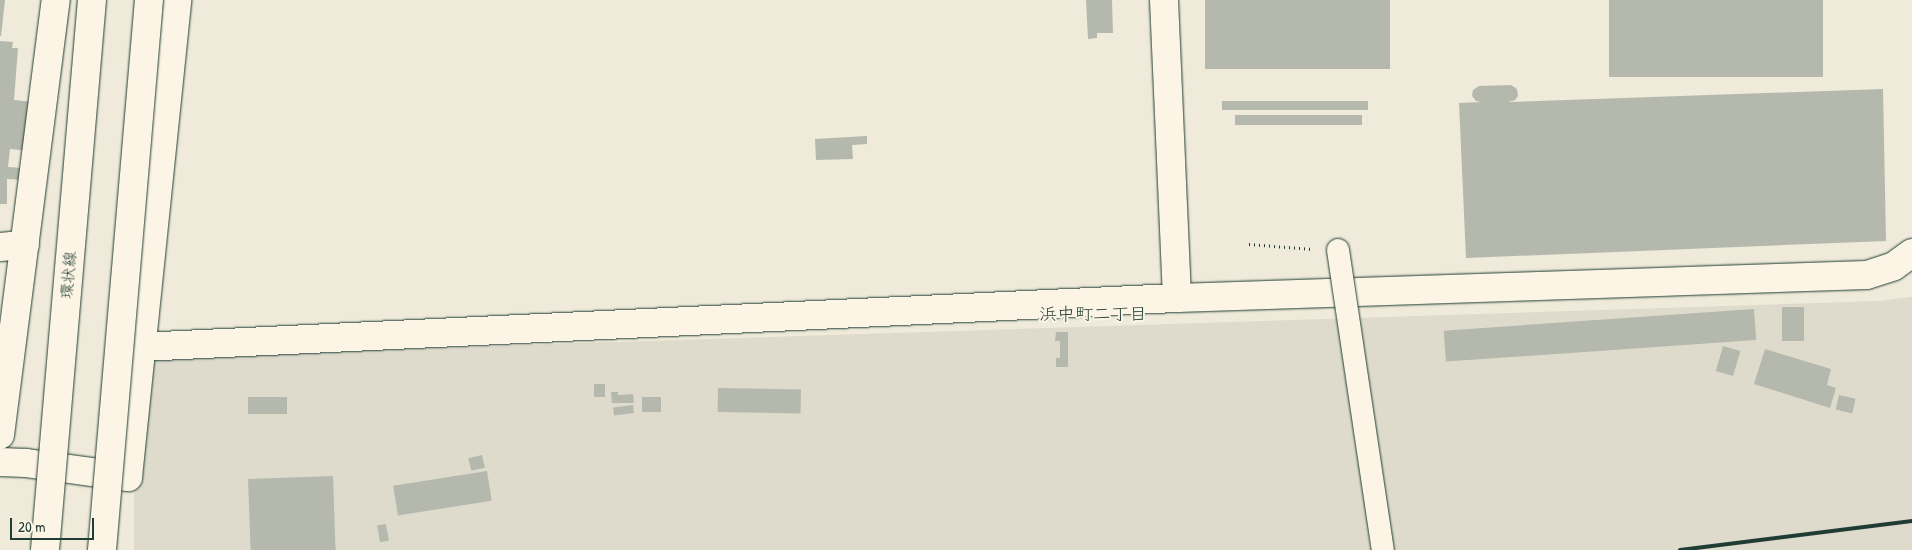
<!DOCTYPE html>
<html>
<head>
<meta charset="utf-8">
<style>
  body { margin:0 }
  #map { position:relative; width:1912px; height:550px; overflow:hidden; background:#efeada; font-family:"Patrick Hand","Klee One",sans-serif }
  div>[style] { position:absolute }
  .built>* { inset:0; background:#dedbcc }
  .building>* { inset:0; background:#b5b9ad; transform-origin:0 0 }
  .path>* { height:3px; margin-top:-1.5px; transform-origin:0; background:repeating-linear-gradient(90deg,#1f3d34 0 1px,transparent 0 5px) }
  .roads { filter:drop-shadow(0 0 1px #1f3d34) drop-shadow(0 0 1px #1f3d34) }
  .minor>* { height:28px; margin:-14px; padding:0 14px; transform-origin:14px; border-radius:14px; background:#fcf5e5 }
  .tertiary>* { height:28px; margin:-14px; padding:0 14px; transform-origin:14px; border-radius:14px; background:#fcf5e5 }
  .rail>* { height:4px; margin:-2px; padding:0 2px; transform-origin:2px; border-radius:2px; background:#1f3d34 }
  .bridges { filter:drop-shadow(0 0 1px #1f3d34) drop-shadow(0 0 1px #1f3d34) }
  .pedestrian-bridge>* { height:22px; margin:-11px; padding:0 11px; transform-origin:11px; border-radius:11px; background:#fcf5e5 }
  .primary-bridge>* { height:28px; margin:-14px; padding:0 14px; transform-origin:14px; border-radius:14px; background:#fcf5e5 }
  span { translate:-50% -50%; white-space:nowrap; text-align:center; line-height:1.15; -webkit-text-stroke:4px #fcf5e5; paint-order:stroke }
  .street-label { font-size:16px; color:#1f3d34 }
  .neighbourhood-label { font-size:18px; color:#1f3d34 }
  .scale { position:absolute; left:10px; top:518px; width:84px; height:22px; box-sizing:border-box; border:2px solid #1f3d34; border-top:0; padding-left:6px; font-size:15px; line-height:18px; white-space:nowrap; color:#1f3d34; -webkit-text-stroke:4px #fcf5e5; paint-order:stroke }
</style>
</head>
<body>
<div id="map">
  <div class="built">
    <i style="clip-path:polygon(1912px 297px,1912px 550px,134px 550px,134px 498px,146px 365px,154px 357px,1878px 301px)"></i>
  </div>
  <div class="building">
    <i style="clip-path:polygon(0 0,5px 0,1px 36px,0 36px)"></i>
    <i style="clip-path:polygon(1086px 0,1112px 0,1113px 33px,1097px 33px,1097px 38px,1088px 39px)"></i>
    <i style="left:1205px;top:0;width:185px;height:69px"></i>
    <i style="left:1609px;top:0;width:214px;height:77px"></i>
    <i style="clip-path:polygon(0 41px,13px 42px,12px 48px,18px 48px,14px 100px,33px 102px,30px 151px,10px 149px,8px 167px,23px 168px,23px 180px,7px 179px,7px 204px,0 204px)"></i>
    <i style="clip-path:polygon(1511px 85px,1517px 89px,1518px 96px,1515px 100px,1508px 102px,1883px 89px,1886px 241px,1466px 258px,1459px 103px,1481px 102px,1476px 101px,1472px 96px,1473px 90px,1479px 86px)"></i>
    <i style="left:1368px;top:101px;width:9px;height:146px;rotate:90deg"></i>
    <i style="left:1362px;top:115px;width:10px;height:127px;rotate:90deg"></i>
    <i style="clip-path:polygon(867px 136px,867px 144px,852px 145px,853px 159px,816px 160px,815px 139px)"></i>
    <i style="left:1782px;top:307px;width:22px;height:34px"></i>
    <i style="left:1754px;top:309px;width:31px;height:311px;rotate:86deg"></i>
    <i style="clip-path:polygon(1056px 332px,1068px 332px,1068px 367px,1056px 367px,1056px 358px,1060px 358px,1060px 341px,1055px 341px)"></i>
    <i style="left:1723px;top:346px;width:18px;height:26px;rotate:16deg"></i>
    <i style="clip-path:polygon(1765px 349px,1831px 369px,1827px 385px,1836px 388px,1830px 408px,1754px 384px)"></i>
    <i style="left:594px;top:384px;width:11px;height:13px"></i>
    <i style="left:718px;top:388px;width:83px;height:24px;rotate:1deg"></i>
    <i style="clip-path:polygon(611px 392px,618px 392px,618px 395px,633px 394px,634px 403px,612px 403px)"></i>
    <i style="left:1839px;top:395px;width:17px;height:15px;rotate:13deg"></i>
    <i style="left:287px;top:397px;width:17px;height:39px;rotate:90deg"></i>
    <i style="left:642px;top:397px;width:19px;height:15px"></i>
    <i style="left:633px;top:405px;width:8px;height:20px;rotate:83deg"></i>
    <i style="left:482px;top:455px;width:13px;height:14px;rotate:77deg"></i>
    <i style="left:487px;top:471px;width:30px;height:95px;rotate:81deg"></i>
    <i style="left:333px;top:476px;width:74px;height:85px;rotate:88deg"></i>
    <i style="left:386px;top:524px;width:17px;height:9px;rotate:80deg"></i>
  </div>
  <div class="path">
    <i style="left:1249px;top:244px;width:64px;rotate:4.5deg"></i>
  </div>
  <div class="roads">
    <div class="minor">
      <i style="left:0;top:247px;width:25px;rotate:-5deg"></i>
      <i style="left:140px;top:347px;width:1038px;rotate:-2.71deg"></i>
      <i style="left:1177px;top:298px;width:690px;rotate:-1.91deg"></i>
      <i style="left:1867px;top:275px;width:28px;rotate:-18deg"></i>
      <i style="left:1894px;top:266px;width:22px;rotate:-36deg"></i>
      <i style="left:0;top:435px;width:439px;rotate:-82.7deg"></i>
      <i style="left:0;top:462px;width:26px;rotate:2deg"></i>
      <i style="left:26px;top:463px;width:103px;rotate:7.8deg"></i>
      <i style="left:128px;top:477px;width:480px;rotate:-84.1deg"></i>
    </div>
    <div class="tertiary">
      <i style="left:1164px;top:0;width:298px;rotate:87.5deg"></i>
    </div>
  </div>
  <div class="rail">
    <i style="left:1680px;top:550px;width:234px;rotate:-7.1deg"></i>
  </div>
  <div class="bridges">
    <div class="pedestrian-bridge">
      <i style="left:1338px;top:250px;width:303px;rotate:81.5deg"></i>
    </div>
    <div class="primary-bridge">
      <i style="left:45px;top:550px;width:552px;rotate:-85.12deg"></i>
      <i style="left:102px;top:550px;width:552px;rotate:-85.12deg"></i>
    </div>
  </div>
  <div class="street-label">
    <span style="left:68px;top:275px;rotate:-85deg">環状線</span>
  </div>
  <div class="neighbourhood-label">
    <span style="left:1093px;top:314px">浜中町二丁目</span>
  </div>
  <div class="scale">20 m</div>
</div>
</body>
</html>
